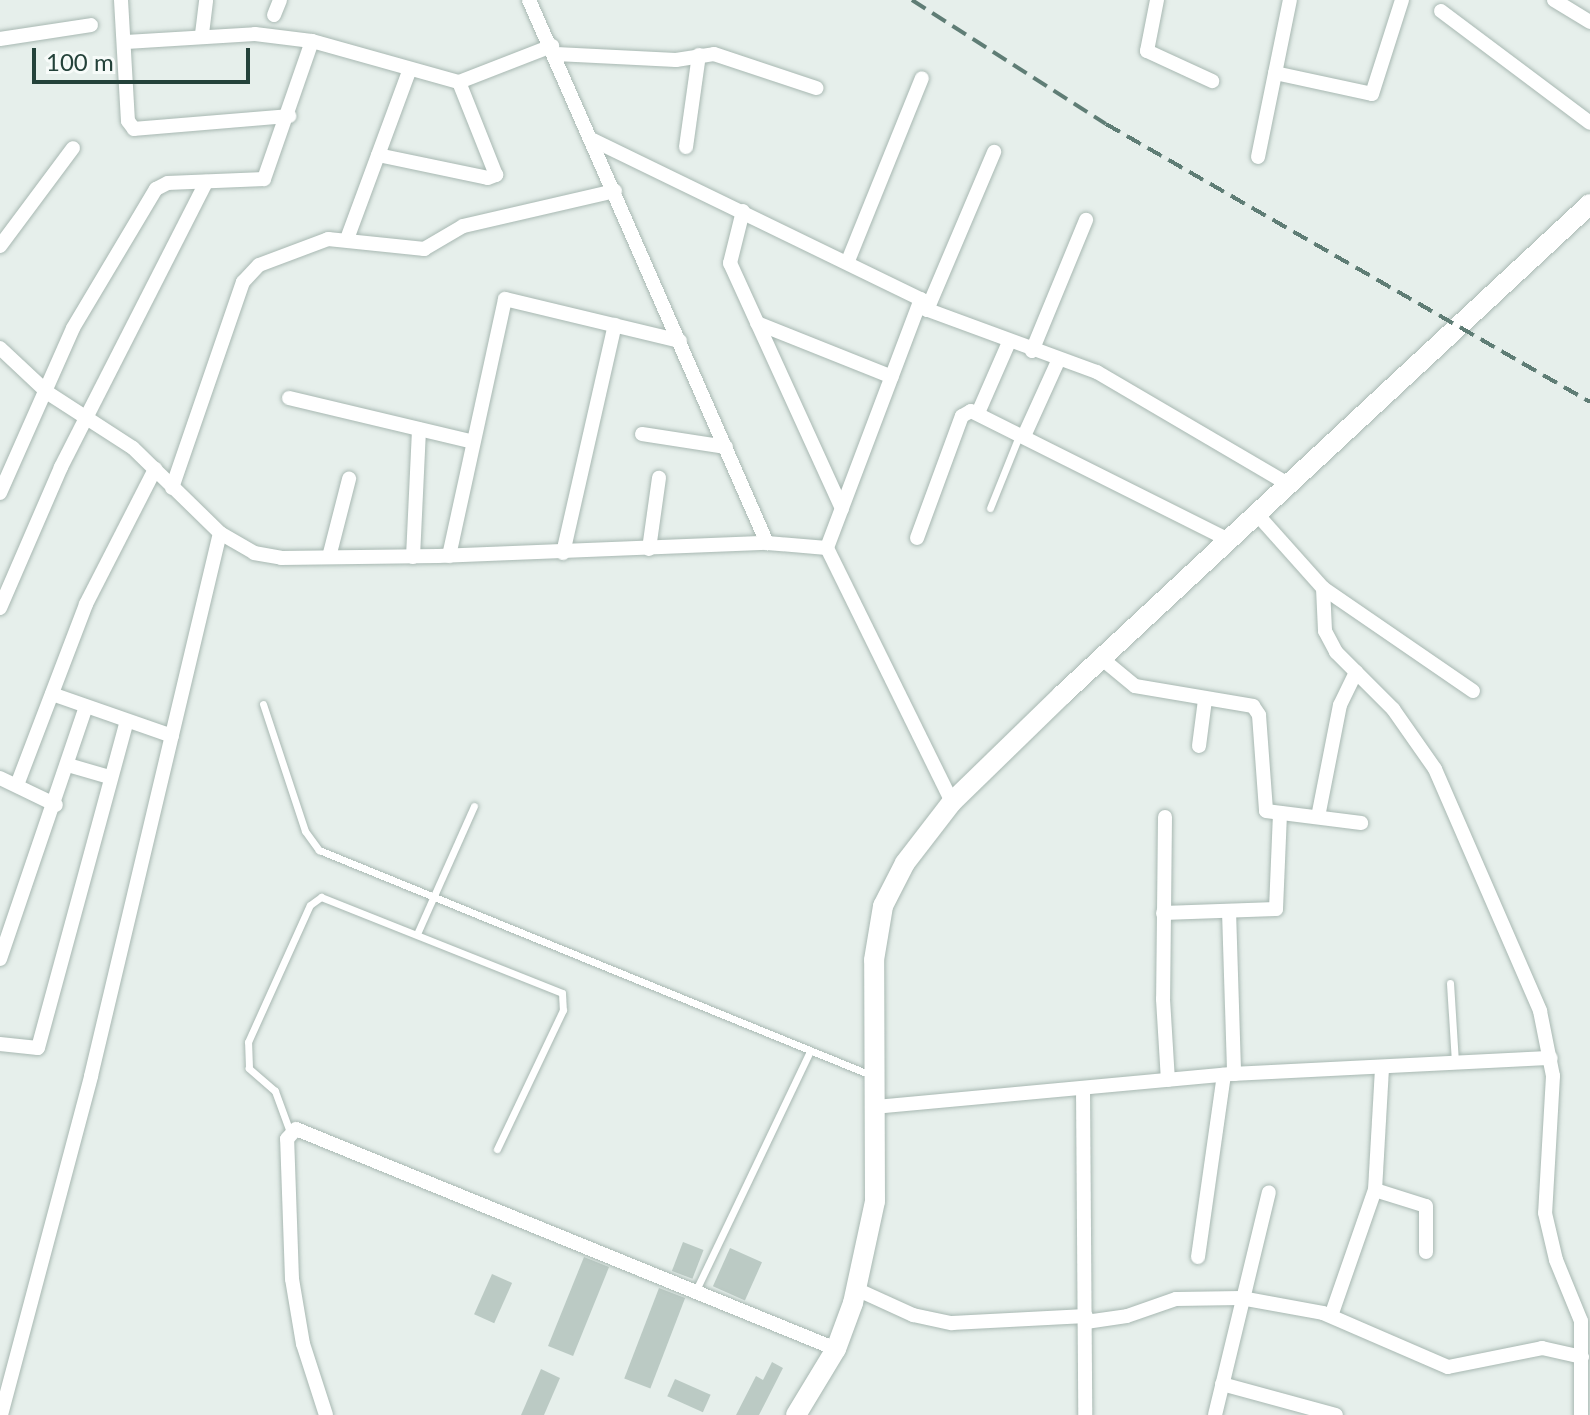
<!DOCTYPE html>
<html>
<head>
<meta charset="utf-8">
<style>
  body { margin:0 }
  #map { position:relative; width:1590px; height:1415px; overflow:hidden; background:#e6efeb; font-family:Lato,sans-serif }
  div>[style] { position:absolute }
  .building>* { inset:0; background:#bbcac4; transform-origin:0 0 }
  .roads { filter:drop-shadow(0 0 2px #a8b8b2) drop-shadow(0 0 2px #a8b8b2) }
  .lane>* { height:7px; margin:-3.5px; padding:0 3.5px; transform-origin:3.5px; border-radius:3.5px; background:#fff }
  .street>* { height:14px; margin:-7px; padding:0 7px; transform-origin:7px; border-radius:7px; background:#fff }
  .secondary>* { height:20px; margin:-10px; padding:0 10px; transform-origin:10px; border-radius:10px; background:#fff }
  .rail>* { height:4px; margin-top:-2px; transform-origin:0; background:repeating-linear-gradient(90deg,#5f7d75 0 16px,transparent 0 24px) }
  span { translate:-50% -50%; white-space:nowrap; text-align:center; line-height:1.15; -webkit-text-stroke:8px #f7fbf9; paint-order:stroke }
  .scale { position:absolute; left:32px; top:48px; width:218px; height:36px; box-sizing:border-box; border:4px solid #24423a; border-top:0; padding-left:10px; font-size:24px; line-height:28px; white-space:nowrap; color:#24423a; -webkit-text-stroke:6px #f7fbf9; paint-order:stroke }
</style>
</head>
<body>
<div id="map">
  <div class="building">
    <i style="left:683px;top:1242px;width:22px;height:31px;rotate:21deg"></i>
    <i style="left:730px;top:1248px;width:35px;height:42px;rotate:24deg"></i>
    <i style="left:584px;top:1257px;width:27px;height:96px;rotate:22deg"></i>
    <i style="left:492px;top:1274px;width:22px;height:44px;rotate:24deg"></i>
    <i style="left:659px;top:1288px;width:28px;height:97px;rotate:21deg"></i>
    <i style="clip-path:polygon(772px 1362px,783px 1368px,759px 1415px,736px 1415px,756px 1376px,763px 1380px)"></i>
    <i style="clip-path:polygon(541px 1369px,560px 1378px,544px 1415px,521px 1415px)"></i>
    <i style="left:675px;top:1379px;width:39px;height:19px;rotate:24deg"></i>
  </div>
  <div class="roads">
    <div class="lane">
      <i style="left:990px;top:508px;width:78px;rotate:-68.1deg"></i>
      <i style="left:263px;top:704px;width:134px;rotate:71.7deg"></i>
      <i style="left:305px;top:831px;width:24px;rotate:54deg"></i>
      <i style="left:319px;top:850px;width:596px;rotate:22.18deg"></i>
      <i style="left:417px;top:934px;width:140px;rotate:-66deg"></i>
      <i style="left:1450px;top:983px;width:80px;rotate:86.4deg"></i>
      <i style="left:290px;top:1132px;width:44px;rotate:-110.1deg"></i>
      <i style="left:275px;top:1091px;width:35px;rotate:-139deg"></i>
      <i style="left:249px;top:1068px;width:26px;rotate:-92deg"></i>
      <i style="left:248px;top:1042px;width:150px;rotate:-65.7deg"></i>
      <i style="left:310px;top:905px;width:14px;rotate:-36deg"></i>
      <i style="left:321px;top:897px;width:259px;rotate:21.7deg"></i>
      <i style="left:562px;top:993px;width:17px;rotate:87deg"></i>
      <i style="left:563px;top:1010px;width:154px;rotate:115.4deg"></i>
      <i style="left:697px;top:1288px;width:263px;rotate:-64.5deg"></i>
    </div>
    <div class="street">
      <i style="left:121px;top:0;width:121px;rotate:86.7deg"></i>
      <i style="left:128px;top:121px;width:10px;rotate:53deg"></i>
      <i style="left:134px;top:129px;width:156px;rotate:-4.8deg"></i>
      <i style="left:529px;top:0;width:593px;rotate:66.33deg"></i>
      <i style="left:1157px;top:0;width:52px;rotate:101.1deg"></i>
      <i style="left:1147px;top:51px;width:72px;rotate:24.8deg"></i>
      <i style="left:1554px;top:0;width:42px;rotate:31.4deg"></i>
      <i style="left:1441px;top:11px;width:186px;rotate:36.9deg"></i>
      <i style="left:274px;top:15px;width:16px;rotate:-68deg"></i>
      <i style="left:202px;top:34px;width:34px;rotate:-83deg"></i>
      <i style="left:0;top:39px;width:92px;rotate:-8.7deg"></i>
      <i style="left:126px;top:42px;width:129px;rotate:-3.5deg"></i>
      <i style="left:255px;top:34px;width:57px;rotate:7deg"></i>
      <i style="left:312px;top:41px;width:153px;rotate:15.6deg"></i>
      <i style="left:459px;top:82px;width:100px;rotate:-21.2deg"></i>
      <i style="left:556px;top:54px;width:120px;rotate:2.9deg"></i>
      <i style="left:676px;top:60px;width:38px;rotate:-9deg"></i>
      <i style="left:714px;top:54px;width:108px;rotate:18.4deg"></i>
      <i style="left:1275px;top:73px;width:99px;rotate:12.2deg"></i>
      <i style="left:1372px;top:94px;width:99px;rotate:-72.3deg"></i>
      <i style="left:593px;top:140px;width:365px;rotate:25.9deg"></i>
      <i style="left:921px;top:299px;width:266px;rotate:110.7deg"></i>
      <i style="left:686px;top:147px;width:93px;rotate:-82deg"></i>
      <i style="left:378px;top:155px;width:112px;rotate:11.8deg"></i>
      <i style="left:488px;top:178px;width:9px;rotate:-21deg"></i>
      <i style="left:496px;top:175px;width:100px;rotate:-111.7deg"></i>
      <i style="left:1258px;top:157px;width:160px;rotate:-78.5deg"></i>
      <i style="left:743px;top:211px;width:54px;rotate:104deg"></i>
      <i style="left:730px;top:263px;width:270px;rotate:65.5deg"></i>
      <i style="left:347px;top:239px;width:181px;rotate:-69.7deg"></i>
      <i style="left:0;top:246px;width:122px;rotate:-53.3deg"></i>
      <i style="left:848px;top:261px;width:197px;rotate:-68deg"></i>
      <i style="left:920px;top:307px;width:189px;rotate:20.2deg"></i>
      <i style="left:1097px;top:372px;width:219px;rotate:30.4deg"></i>
      <i style="left:927px;top:310px;width:172px;rotate:-67deg"></i>
      <i style="left:757px;top:323px;width:145px;rotate:21.8deg"></i>
      <i style="left:0;top:348px;width:66px;rotate:43.2deg"></i>
      <i style="left:48px;top:393px;width:101px;rotate:32.9deg"></i>
      <i style="left:133px;top:448px;width:122px;rotate:44.3deg"></i>
      <i style="left:220px;top:533px;width:39px;rotate:30deg"></i>
      <i style="left:254px;top:553px;width:27px;rotate:10deg"></i>
      <i style="left:281px;top:558px;width:157px;rotate:-0.7deg"></i>
      <i style="left:438px;top:556px;width:329px;rotate:-2.3deg"></i>
      <i style="left:767px;top:543px;width:60px;rotate:4.8deg"></i>
      <i style="left:827px;top:548px;width:283px;rotate:63.8deg"></i>
      <i style="left:1032px;top:351px;width:142px;rotate:-67.6deg"></i>
      <i style="left:289px;top:398px;width:189px;rotate:13.4deg"></i>
      <i style="left:978px;top:413px;width:77px;rotate:-66.4deg"></i>
      <i style="left:642px;top:434px;width:85px;rotate:8.8deg"></i>
      <i style="left:1024px;top:436px;width:82px;rotate:-65.6deg"></i>
      <i style="left:172px;top:488px;width:218px;rotate:-71deg"></i>
      <i style="left:243px;top:282px;width:23px;rotate:-47deg"></i>
      <i style="left:259px;top:265px;width:74px;rotate:-20.6deg"></i>
      <i style="left:328px;top:239px;width:97px;rotate:5.9deg"></i>
      <i style="left:424px;top:249px;width:45px;rotate:-30.5deg"></i>
      <i style="left:463px;top:226px;width:156px;rotate:-13deg"></i>
      <i style="left:0;top:493px;width:180px;rotate:-66.1deg"></i>
      <i style="left:73px;top:328px;width:162px;rotate:-59.2deg"></i>
      <i style="left:156px;top:189px;width:13px;rotate:-27deg"></i>
      <i style="left:168px;top:183px;width:96px;rotate:-2.4deg"></i>
      <i style="left:264px;top:179px;width:146px;rotate:-70.8deg"></i>
      <i style="left:1255px;top:512px;width:102px;rotate:48.2deg"></i>
      <i style="left:1323px;top:588px;width:182px;rotate:34.5deg"></i>
      <i style="left:917px;top:538px;width:130px;rotate:-69.8deg"></i>
      <i style="left:962px;top:416px;width:10px;rotate:-29deg"></i>
      <i style="left:971px;top:411px;width:286px;rotate:26.6deg"></i>
      <i style="left:649px;top:549px;width:72px;rotate:-82deg"></i>
      <i style="left:563px;top:553px;width:234px;rotate:-77.2deg"></i>
      <i style="left:449px;top:556px;width:263px;rotate:-77.7deg"></i>
      <i style="left:505px;top:299px;width:180px;rotate:13.5deg"></i>
      <i style="left:329px;top:557px;width:81px;rotate:-75.6deg"></i>
      <i style="left:413px;top:557px;width:128px;rotate:-87.3deg"></i>
      <i style="left:1323px;top:588px;width:43px;rotate:87.3deg"></i>
      <i style="left:1325px;top:631px;width:24px;rotate:62deg"></i>
      <i style="left:1336px;top:652px;width:81px;rotate:45deg"></i>
      <i style="left:1393px;top:709px;width:73px;rotate:55deg"></i>
      <i style="left:1435px;top:769px;width:264px;rotate:66.5deg"></i>
      <i style="left:1540px;top:1011px;width:66px;rotate:78.7deg"></i>
      <i style="left:1553px;top:1076px;width:137px;rotate:93.3deg"></i>
      <i style="left:1545px;top:1213px;width:48px;rotate:76.8deg"></i>
      <i style="left:1556px;top:1260px;width:66px;rotate:67.7deg"></i>
      <i style="left:1581px;top:1321px;width:94px;rotate:90deg"></i>
      <i style="left:0;top:608px;width:154px;rotate:-66.6deg"></i>
      <i style="left:61px;top:467px;width:320px;rotate:-63deg"></i>
      <i style="left:1101px;top:658px;width:44px;rotate:39.5deg"></i>
      <i style="left:1135px;top:686px;width:120px;rotate:9.6deg"></i>
      <i style="left:1253px;top:706px;width:11px;rotate:56deg"></i>
      <i style="left:1259px;top:715px;width:96px;rotate:85.8deg"></i>
      <i style="left:1266px;top:811px;width:96px;rotate:7.2deg"></i>
      <i style="left:52px;top:694px;width:127px;rotate:19.3deg"></i>
      <i style="left:1199px;top:746px;width:46px;rotate:-82.6deg"></i>
      <i style="left:68px;top:765px;width:43px;rotate:16.3deg"></i>
      <i style="left:0;top:778px;width:62px;rotate:25.7deg"></i>
      <i style="left:17px;top:785px;width:194px;rotate:-69.1deg"></i>
      <i style="left:86px;top:604px;width:152px;rotate:-62.9deg"></i>
      <i style="left:1165px;top:817px;width:182px;rotate:90.6deg"></i>
      <i style="left:1163px;top:999px;width:81px;rotate:86.5deg"></i>
      <i style="left:1318px;top:817px;width:114px;rotate:-78.9deg"></i>
      <i style="left:1340px;top:705px;width:37px;rotate:-64deg"></i>
      <i style="left:1229px;top:911px;width:163px;rotate:88.2deg"></i>
      <i style="left:1163px;top:913px;width:113px;rotate:-2deg"></i>
      <i style="left:1276px;top:909px;width:96px;rotate:-87.6deg"></i>
      <i style="left:0;top:959px;width:266px;rotate:-71.2deg"></i>
      <i style="left:0;top:1044px;width:38px;rotate:6deg"></i>
      <i style="left:38px;top:1048px;width:337px;rotate:-74.8deg"></i>
      <i style="left:1083px;top:1088px;width:327px;rotate:89.6deg"></i>
      <i style="left:875px;top:1107px;width:361px;rotate:-5.3deg"></i>
      <i style="left:1234px;top:1074px;width:317px;rotate:-2.9deg"></i>
      <i style="left:1375px;top:1190px;width:53px;rotate:17.4deg"></i>
      <i style="left:1426px;top:1206px;width:46px;rotate:90deg"></i>
      <i style="left:1198px;top:1257px;width:184px;rotate:-81.9deg"></i>
      <i style="left:856px;top:1289px;width:63px;rotate:24.5deg"></i>
      <i style="left:913px;top:1315px;width:40px;rotate:12deg"></i>
      <i style="left:952px;top:1323px;width:134px;rotate:-3deg"></i>
      <i style="left:1331px;top:1316px;width:133px;rotate:-70.8deg"></i>
      <i style="left:1375px;top:1190px;width:123px;rotate:-86.7deg"></i>
      <i style="left:1086px;top:1322px;width:41px;rotate:-8.3deg"></i>
      <i style="left:1127px;top:1316px;width:52px;rotate:-19.1deg"></i>
      <i style="left:1176px;top:1299px;width:65px;rotate:-0.9deg"></i>
      <i style="left:1241px;top:1298px;width:83px;rotate:10.4deg"></i>
      <i style="left:1323px;top:1313px;width:136px;rotate:23.4deg"></i>
      <i style="left:1448px;top:1367px;width:96px;rotate:-11.4deg"></i>
      <i style="left:1542px;top:1348px;width:41px;rotate:12.7deg"></i>
      <i style="left:1222px;top:1384px;width:118px;rotate:15.2deg"></i>
      <i style="left:1px;top:1415px;width:351px;rotate:-75.1deg"></i>
      <i style="left:91px;top:1076px;width:558px;rotate:-76.64deg"></i>
      <i style="left:326px;top:1415px;width:75px;rotate:-107.9deg"></i>
      <i style="left:303px;top:1344px;width:66px;rotate:-99.6deg"></i>
      <i style="left:292px;top:1279px;width:140px;rotate:-92deg"></i>
      <i style="left:287px;top:1139px;width:13px;rotate:-48deg"></i>
      <i style="left:296px;top:1129px;width:583px;rotate:22.17deg"></i>
      <i style="left:1215px;top:1415px;width:229px;rotate:-76.4deg"></i>
    </div>
    <div class="secondary">
      <i style="left:796px;top:1415px;width:77px;rotate:-58.8deg"></i>
      <i style="left:836px;top:1349px;width:49px;rotate:-69.7deg"></i>
      <i style="left:853px;top:1303px;width:104px;rotate:-77.8deg"></i>
      <i style="left:875px;top:1201px;width:241px;rotate:-90.2deg"></i>
      <i style="left:874px;top:960px;width:55px;rotate:-80.5deg"></i>
      <i style="left:883px;top:906px;width:48px;rotate:-62.9deg"></i>
      <i style="left:905px;top:863px;width:77px;rotate:-52.4deg"></i>
      <i style="left:952px;top:802px;width:153px;rotate:-44.2deg"></i>
      <i style="left:1062px;top:695px;width:721px;rotate:-42.92deg"></i>
    </div>
  </div>
  <div class="rail">
    <i style="left:912px;top:0;width:230px;rotate:32.6deg"></i>
    <i style="left:1106px;top:124px;width:558px;rotate:29.87deg"></i>
  </div>
  <div class="scale">100 m</div>
</div>
</body>
</html>
